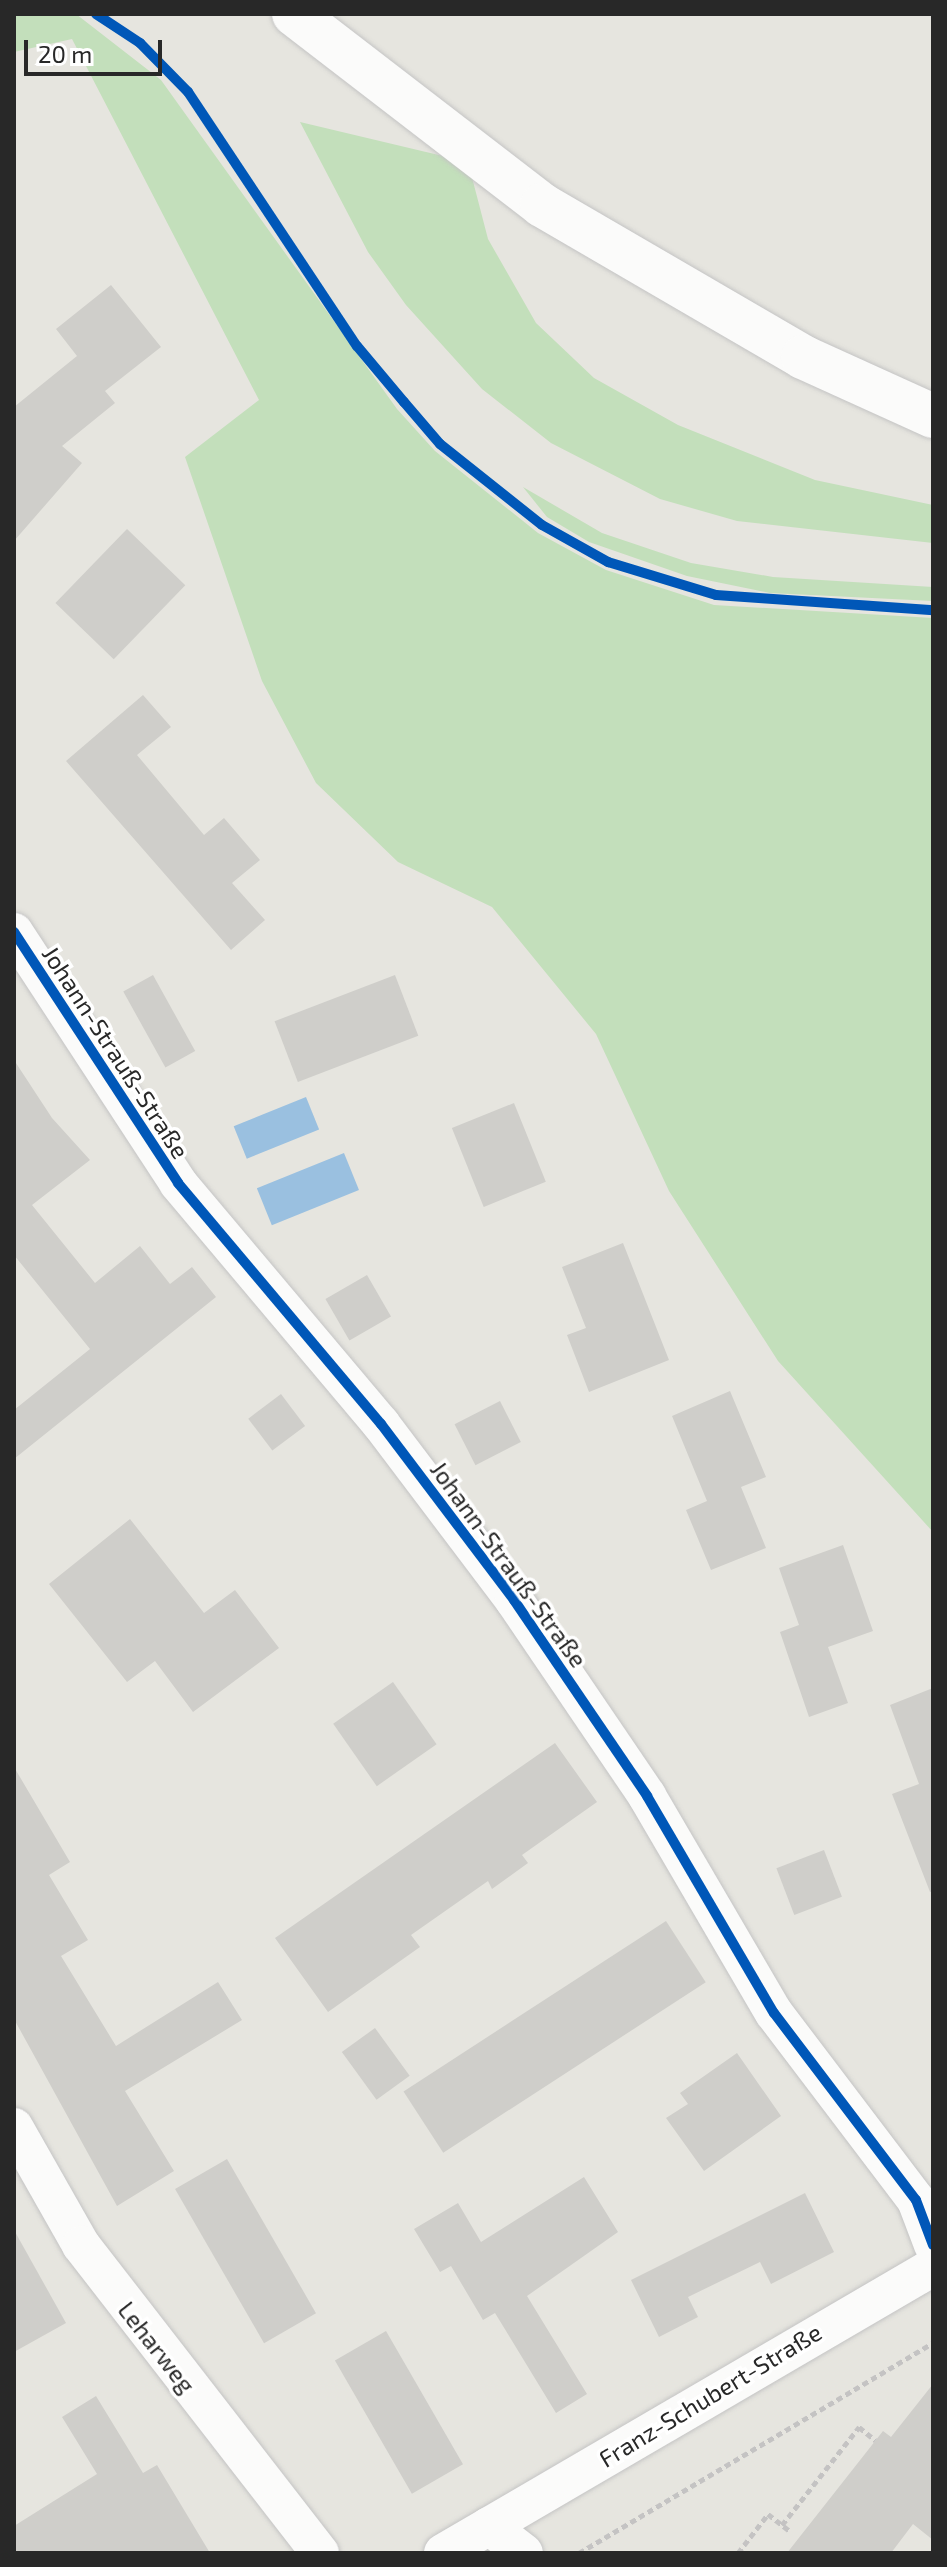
<!DOCTYPE html>
<html>
<head>
<meta charset="utf-8">
<style>
  body { margin:0 }
  #map { position:relative; width:947px; height:2567px; overflow:hidden; background:#e6e5df; font-family:"Exo 2",sans-serif }
  div>[style] { position:absolute }
  .green>* { inset:0; background:#c3dfbb }
  .water>* { inset:0; background:#9ac0e0; transform-origin:0 0 }
  .building>* { inset:0; background:#cfceca; transform-origin:0 0 }
  .path>* { height:5px; margin-top:-2.5px; transform-origin:0; background:repeating-linear-gradient(90deg,#c4c3c3 0 6px,transparent 0 10px) }
  .roads { filter:drop-shadow(0 0 2px #c4c4c4) drop-shadow(0 0 2px #c4c4c4) }
  .minor>* { height:38px; margin:-19px; padding:0 19px; transform-origin:19px; border-radius:19px; background:#fbfbfa }
  .secondary>* { height:44px; margin:-22px; padding:0 22px; transform-origin:22px; border-radius:22px; background:#fbfbfa }
  .cycleway>* { height:10px; margin:-5px; padding:0 5px; transform-origin:5px; border-radius:5px; background:#0057b8 }
  span { translate:-50% -50%; white-space:nowrap; text-align:center; line-height:1.15; -webkit-text-stroke:7px #fff; paint-order:stroke }
  .street-label { font-size:24px; color:#282828 }
  .frame { position:absolute; inset:0; border:16px solid #282828; pointer-events:none }
  .scale { position:absolute; left:24px; top:40px; width:138px; height:36px; box-sizing:border-box; border:4px solid #282828; border-top:0; padding-left:10px; font-size:24px; line-height:28px; white-space:nowrap; color:#282828; -webkit-text-stroke:6px #fff; paint-order:stroke }
</style>
</head>
<body>
<div id="map">
  <div class="green">
    <i style="clip-path:polygon(14px 14px,76px 14px,161px 80px,397px 409px,435px 451px,538px 533px,606px 570px,714px 605px,933px 618px,933px 1532px,778px 1361px,669px 1191px,596px 1034px,492px 907px,398px 862px,316px 783px,262px 681px,185px 457px,259px 400px,72px 39px,14px 52px)"></i>
    <i style="clip-path:polygon(300px 122px,468px 162px,488px 239px,536px 323px,594px 378px,678px 425px,815px 480px,933px 505px,933px 543px,737px 521px,660px 499px,551px 443px,482px 389px,406px 305px,368px 252px)"></i>
    <i style="clip-path:polygon(523px 487px,602px 533px,691px 563px,773px 577px,933px 587px,933px 601px,770px 593px,687px 576px,589px 542px,547px 517px)"></i>
  </div>
  <div class="water">
    <i style="left:306px;top:1097px;width:35px;height:78px;rotate:68deg"></i>
    <i style="left:344px;top:1153px;width:40px;height:94px;rotate:68deg"></i>
  </div>
  <div class="building">
    <i style="clip-path:polygon(111px 285px,161px 347px,105px 391px,115px 403px,62px 446px,82px 463px,14px 541px,14px 407px,77px 356px,56px 329px)"></i>
    <i style="left:127px;top:529px;width:81px;height:103px;rotate:44deg"></i>
    <i style="clip-path:polygon(143px 695px,171px 727px,137px 755px,204px 835px,224px 818px,260px 860px,232px 883px,265px 920px,231px 950px,66px 761px)"></i>
    <i style="left:153px;top:975px;width:87px;height:34px;rotate:61deg"></i>
    <i style="left:395px;top:975px;width:65px;height:129px;rotate:69deg"></i>
    <i style="clip-path:polygon(14px 1060px,52px 1118px,90px 1160px,32px 1205px,95px 1283px,140px 1246px,170px 1284px,192px 1267px,216px 1297px,14px 1459px,14px 1410px,90px 1349px,14px 1255px)"></i>
    <i style="left:514px;top:1103px;width:85px;height:67px;rotate:68deg"></i>
    <i style="clip-path:polygon(623px 1243px,669px 1360px,589px 1392px,567px 1335px,586px 1328px,562px 1267px)"></i>
    <i style="left:367px;top:1275px;width:48px;height:48px;rotate:60deg"></i>
    <i style="clip-path:polygon(730px 1391px,766px 1477px,741px 1487px,766px 1548px,711px 1570px,686px 1510px,707px 1501px,672px 1416px)"></i>
    <i style="left:281px;top:1394px;width:40px;height:41px;rotate:53deg"></i>
    <i style="left:500px;top:1401px;width:46px;height:51px;rotate:63deg"></i>
    <i style="clip-path:polygon(130px 1519px,204px 1613px,235px 1590px,279px 1648px,193px 1712px,155px 1661px,127px 1682px,49px 1584px)"></i>
    <i style="clip-path:polygon(843px 1545px,873px 1631px,828px 1647px,848px 1703px,809px 1717px,780px 1632px,799px 1625px,779px 1568px)"></i>
    <i style="left:393px;top:1682px;width:76px;height:73px;rotate:55deg"></i>
    <i style="clip-path:polygon(933px 1688px,933px 1891px,930px 1892px,892px 1794px,919px 1784px,890px 1705px)"></i>
    <i style="clip-path:polygon(555px 1743px,597px 1802px,522px 1855px,528px 1863px,492px 1889px,488px 1881px,411px 1935px,420px 1947px,328px 2012px,275px 1938px)"></i>
    <i style="clip-path:polygon(14px 1767px,70px 1862px,49px 1875px,88px 1940px,61px 1956px,116px 2046px,218px 1982px,242px 2020px,125px 2091px,174px 2171px,117px 2206px,14px 2019px)"></i>
    <i style="left:824px;top:1850px;width:50px;height:51px;rotate:69deg"></i>
    <i style="left:666px;top:1921px;width:73px;height:313px;rotate:57deg"></i>
    <i style="left:375px;top:2028px;width:59px;height:41px;rotate:54deg"></i>
    <i style="clip-path:polygon(737px 2053px,781px 2116px,704px 2171px,666px 2118px,688px 2104px,680px 2093px)"></i>
    <i style="left:227px;top:2159px;width:178px;height:60px;rotate:60deg"></i>
    <i style="clip-path:polygon(584px 2177px,618px 2232px,527px 2296px,587px 2394px,556px 2413px,495px 2313px,483px 2320px,451px 2266px,440px 2272px,414px 2229px,458px 2203px,481px 2242px)"></i>
    <i style="clip-path:polygon(805px 2193px,834px 2252px,771px 2284px,760px 2262px,688px 2297px,698px 2317px,659px 2337px,631px 2280px)"></i>
    <i style="clip-path:polygon(14px 2230px,66px 2323px,14px 2352px)"></i>
    <i style="left:386px;top:2331px;width:154px;height:59px;rotate:60deg"></i>
    <i style="clip-path:polygon(933px 2384px,933px 2540px,913px 2524px,891px 2553px,787px 2553px,883px 2431px,891px 2437px)"></i>
    <i style="clip-path:polygon(96px 2396px,143px 2473px,157px 2465px,210px 2553px,14px 2553px,14px 2526px,97px 2474px,62px 2417px)"></i>
  </div>
  <div class="path">
    <i style="left:782px;top:2525px;width:125px;rotate:-51.8deg"></i>
    <i style="left:859px;top:2427px;width:21px;rotate:39deg"></i>
    <i style="left:579px;top:2553px;width:412px;rotate:-30.7deg"></i>
    <i style="left:738px;top:2553px;width:49px;rotate:-52.4deg"></i>
    <i style="left:768px;top:2514px;width:28px;rotate:38deg"></i>
  </div>
  <div class="roads">
    <div class="minor">
      <i style="left:14px;top:932px;width:300px;rotate:56.8deg"></i>
      <i style="left:178px;top:1183px;width:315px;rotate:49.9deg"></i>
      <i style="left:381px;top:1424px;width:221px;rotate:52.9deg"></i>
      <i style="left:514px;top:1600px;width:237px;rotate:55.8deg"></i>
      <i style="left:647px;top:1796px;width:251px;rotate:59.7deg"></i>
      <i style="left:774px;top:2013px;width:235px;rotate:52.8deg"></i>
      <i style="left:916px;top:2200px;width:48px;rotate:69.3deg"></i>
      <i style="left:14px;top:2127px;width:136px;rotate:60.4deg"></i>
      <i style="left:81px;top:2245px;width:390px;rotate:52.2deg"></i>
      <i style="left:489px;top:2526px;width:44px;rotate:37.6deg"></i>
      <i style="left:443px;top:2553px;width:567px;rotate:-30.27deg"></i>
    </div>
    <div class="secondary">
      <i style="left:294px;top:14px;width:313px;rotate:37.6deg"></i>
      <i style="left:542px;top:205px;width:302px;rotate:30.2deg"></i>
      <i style="left:803px;top:357px;width:143px;rotate:24.4deg"></i>
    </div>
  </div>
  <div class="cycleway">
    <i style="left:96px;top:14px;width:53px;rotate:33.4deg"></i>
    <i style="left:140px;top:43px;width:69px;rotate:45.6deg"></i>
    <i style="left:188px;top:92px;width:305px;rotate:56.4deg"></i>
    <i style="left:357px;top:346px;width:73px;rotate:50deg"></i>
    <i style="left:404px;top:402px;width:55px;rotate:49.4deg"></i>
    <i style="left:440px;top:444px;width:130px;rotate:38.5deg"></i>
    <i style="left:542px;top:525px;width:76px;rotate:29.3deg"></i>
    <i style="left:608px;top:562px;width:113px;rotate:17deg"></i>
    <i style="left:716px;top:595px;width:218px;rotate:4deg"></i>
    <i style="left:14px;top:932px;width:300px;rotate:56.8deg"></i>
    <i style="left:178px;top:1183px;width:315px;rotate:49.9deg"></i>
    <i style="left:381px;top:1424px;width:221px;rotate:52.9deg"></i>
    <i style="left:514px;top:1600px;width:237px;rotate:55.8deg"></i>
    <i style="left:647px;top:1796px;width:251px;rotate:59.7deg"></i>
    <i style="left:774px;top:2013px;width:235px;rotate:52.8deg"></i>
    <i style="left:916px;top:2200px;width:48px;rotate:69.3deg"></i>
  </div>
  <div class="street-label">
    <span style="left:116px;top:1052px;rotate:57deg">Johann-Strauß-Straße</span>
    <span style="left:509px;top:1564px;rotate:54deg">Johann-Strauß-Straße</span>
    <span style="left:157px;top:2347px;rotate:52deg">Leharweg</span>
    <span style="left:710px;top:2395px;rotate:-31deg">Franz-Schubert-Straße</span>
  </div>
  <div class="frame"></div>
  <div class="scale">20 m</div>
</div>
</body>
</html>
